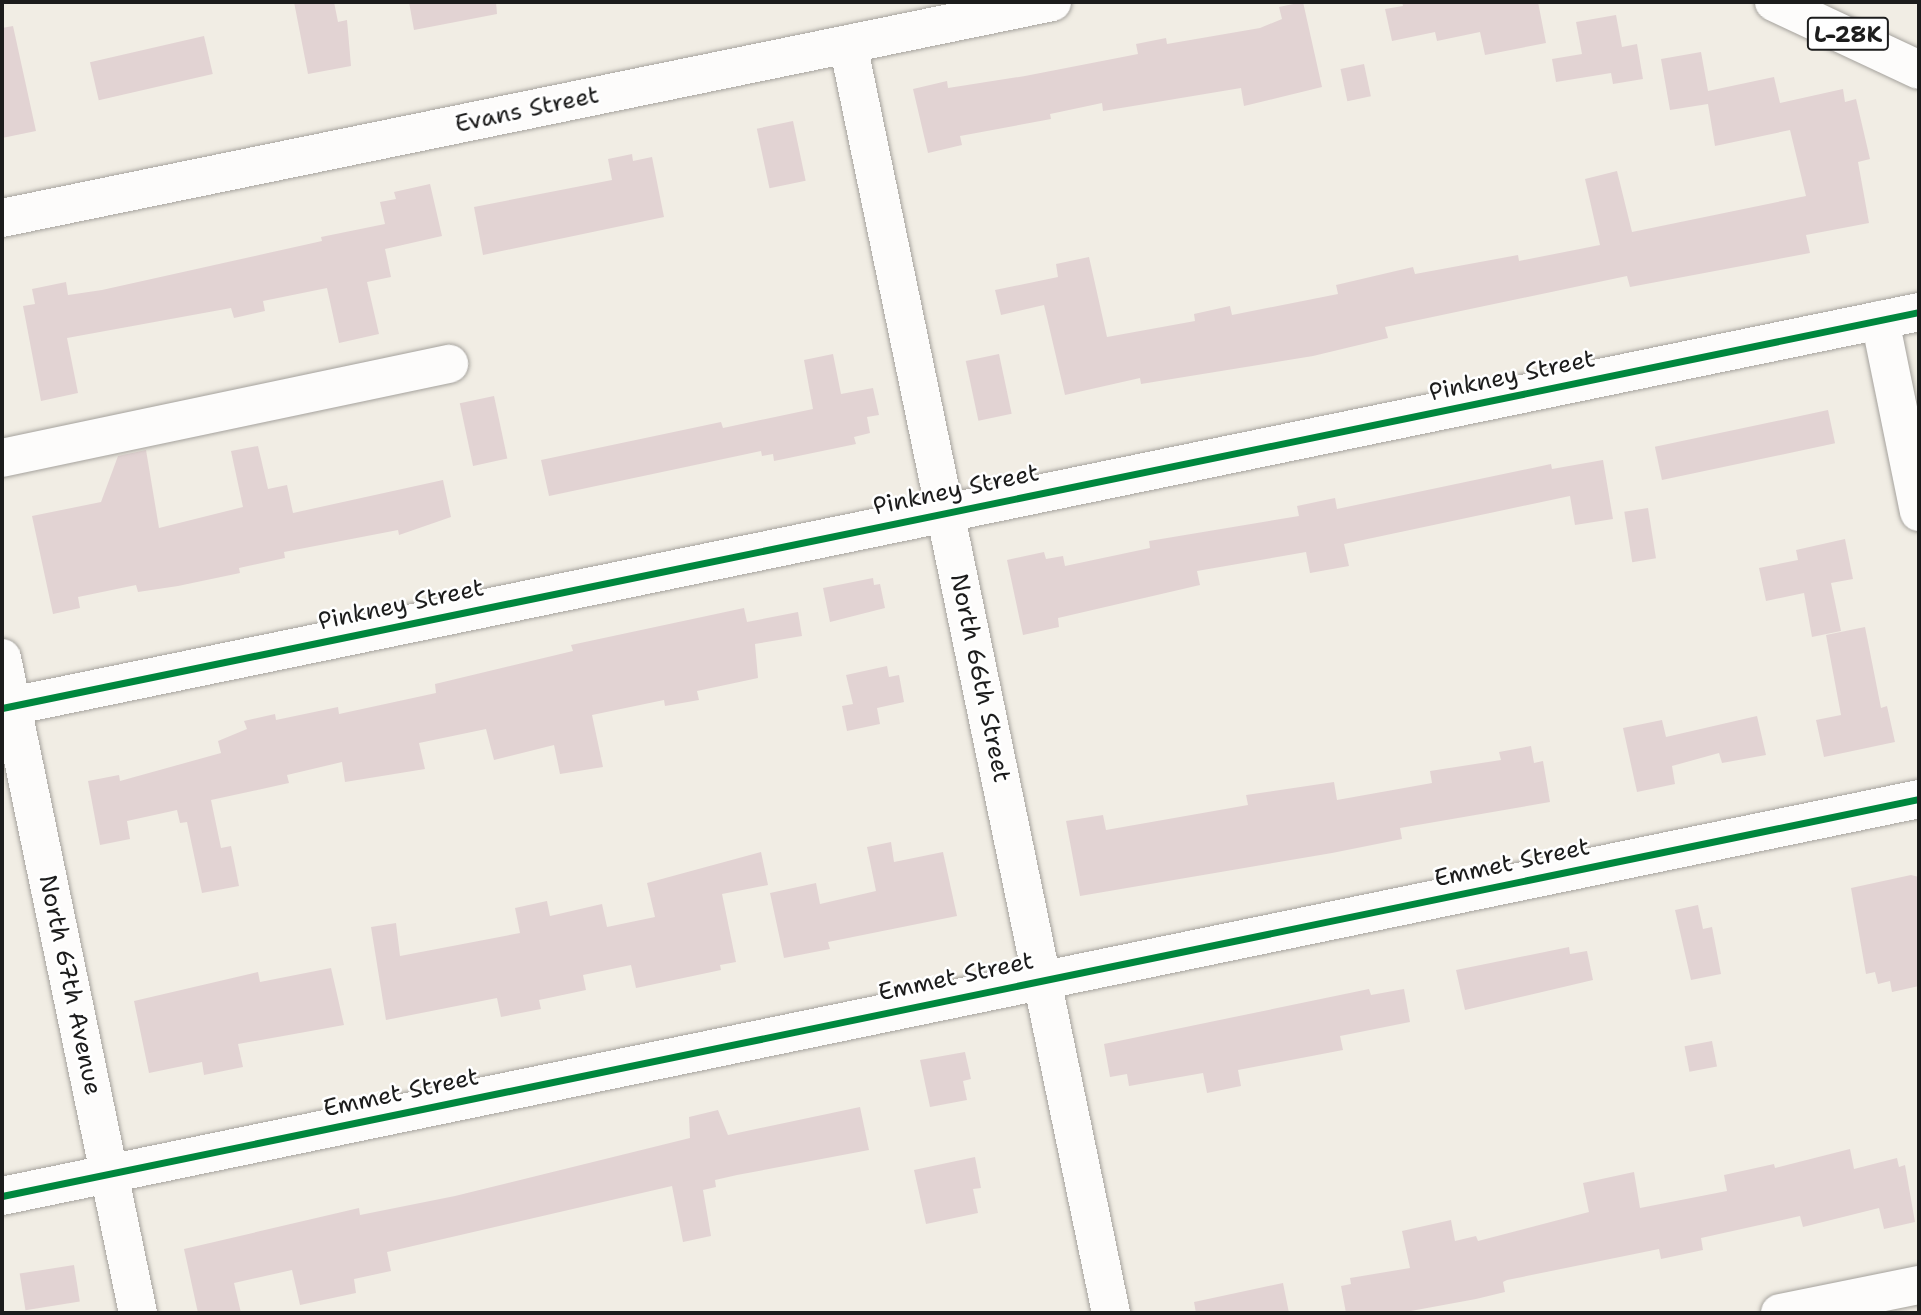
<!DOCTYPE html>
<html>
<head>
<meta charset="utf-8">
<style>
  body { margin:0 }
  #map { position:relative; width:1921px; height:1315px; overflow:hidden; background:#f1ede4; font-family:"Shantell Sans",sans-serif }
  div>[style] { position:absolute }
  .building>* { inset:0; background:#e2d3d3; transform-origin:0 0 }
  .roads { filter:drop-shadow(0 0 2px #a5a29d) drop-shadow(0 0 2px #a5a29d) }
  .minor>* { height:38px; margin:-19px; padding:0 19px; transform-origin:19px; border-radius:19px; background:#fdfcfb }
  .major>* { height:38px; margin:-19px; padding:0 19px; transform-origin:19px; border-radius:19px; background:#fdfcfb }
  .cycleway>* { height:7px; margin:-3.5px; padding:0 3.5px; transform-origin:3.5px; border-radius:3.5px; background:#00873e }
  span { translate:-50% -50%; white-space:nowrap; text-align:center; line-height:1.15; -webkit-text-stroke:5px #fff; paint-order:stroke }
  .shield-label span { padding:2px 5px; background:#fff; border:2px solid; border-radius:5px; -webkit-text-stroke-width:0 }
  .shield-label { font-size:23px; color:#1c1c1c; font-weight:700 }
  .street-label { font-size:24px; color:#1c1c1c }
  .frame { position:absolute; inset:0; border:4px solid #1c1c1c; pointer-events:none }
</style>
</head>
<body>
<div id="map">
  <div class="building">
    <i style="clip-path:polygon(294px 2px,334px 2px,338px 22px,347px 20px,351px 66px,308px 74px)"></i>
    <i style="clip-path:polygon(409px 2px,496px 2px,497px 14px,414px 30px)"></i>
    <i style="clip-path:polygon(1303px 2px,1322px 87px,1244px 106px,1241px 88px,1103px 111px,1102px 103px,1050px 114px,1051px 119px,960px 136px,962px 145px,928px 153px,913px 89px,947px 81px,948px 88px,1025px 76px,1138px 54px,1136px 44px,1166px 38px,1167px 44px,1260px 28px,1282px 19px,1279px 7px)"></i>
    <i style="clip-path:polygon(1402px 2px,1538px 2px,1546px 43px,1485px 55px,1480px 32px,1437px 41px,1435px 32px,1392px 41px,1385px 9px,1403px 6px)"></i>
    <i style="clip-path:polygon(1616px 15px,1622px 47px,1637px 44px,1643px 79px,1613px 84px,1611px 73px,1556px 82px,1552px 59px,1582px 54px,1576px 22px)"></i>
    <i style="clip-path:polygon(13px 26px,36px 131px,2px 138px,2px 28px)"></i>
    <i style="left:204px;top:36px;width:39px;height:117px;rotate:77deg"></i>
    <i style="clip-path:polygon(1701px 52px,1708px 91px,1774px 77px,1780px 103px,1843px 89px,1845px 102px,1856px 99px,1870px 159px,1858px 162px,1869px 223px,1806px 235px,1810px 253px,1630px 287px,1627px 276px,1385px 327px,1388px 338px,1313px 356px,1141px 384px,1140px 378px,1065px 395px,1044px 305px,1001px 315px,995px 290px,1058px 277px,1056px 264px,1089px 257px,1107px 337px,1195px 321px,1194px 314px,1230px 306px,1232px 315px,1338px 294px,1336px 285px,1413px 267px,1415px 274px,1518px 255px,1519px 261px,1600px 245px,1585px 179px,1617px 171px,1632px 232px,1806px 196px,1790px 130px,1715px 146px,1708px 104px,1670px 110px,1661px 59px)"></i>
    <i style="left:1364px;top:64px;width:33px;height:24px;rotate:78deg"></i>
    <i style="left:793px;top:121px;width:61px;height:37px;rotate:78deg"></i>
    <i style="clip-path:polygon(632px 154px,633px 161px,652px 157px,664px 217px,483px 255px,474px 207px,612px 180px,608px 159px)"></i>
    <i style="clip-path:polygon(430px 184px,442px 236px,385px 249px,391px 277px,367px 282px,379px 334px,339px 343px,327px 288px,263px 301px,265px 311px,234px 318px,231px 308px,67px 338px,78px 393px,41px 401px,23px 306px,35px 304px,32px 289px,66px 282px,68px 295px,102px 290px,322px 241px,321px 237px,385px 224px,380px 202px,396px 199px,394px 192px)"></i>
    <i style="clip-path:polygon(833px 354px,841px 394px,873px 388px,879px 415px,867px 417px,870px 433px,854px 437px,856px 444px,774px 461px,773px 454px,762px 456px,761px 451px,549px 496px,541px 460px,721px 422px,723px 428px,813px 409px,804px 360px)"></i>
    <i style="left:999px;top:354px;width:61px;height:34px;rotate:78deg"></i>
    <i style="left:494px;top:396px;width:64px;height:35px;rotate:78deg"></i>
    <i style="left:1828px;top:410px;width:34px;height:177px;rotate:78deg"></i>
    <i style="clip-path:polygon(258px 446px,268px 489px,287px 485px,293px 513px,443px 480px,451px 517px,399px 535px,398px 530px,284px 552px,285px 558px,239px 568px,240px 573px,178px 586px,138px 592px,136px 585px,78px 597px,80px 608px,53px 614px,32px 516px,101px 502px,118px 456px,146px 450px,159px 528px,243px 507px,231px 451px)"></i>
    <i style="clip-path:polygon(1603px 460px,1613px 519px,1575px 525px,1570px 496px,1344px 544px,1349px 566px,1310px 573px,1306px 552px,1197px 571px,1200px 585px,1058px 618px,1059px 627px,1023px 635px,1007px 560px,1044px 552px,1046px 559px,1063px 556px,1065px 566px,1150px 548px,1149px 541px,1299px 516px,1297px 506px,1335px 498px,1337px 509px,1551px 464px,1552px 469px)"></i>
    <i style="left:1648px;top:508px;width:51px;height:24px;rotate:81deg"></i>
    <i style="clip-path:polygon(1845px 539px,1853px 579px,1831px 583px,1841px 631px,1812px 637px,1804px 593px,1766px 601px,1759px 568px,1798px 560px,1796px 550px)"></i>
    <i style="clip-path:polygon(873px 578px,874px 585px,880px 584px,885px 608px,830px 622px,823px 588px)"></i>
    <i style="clip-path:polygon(744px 608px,747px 622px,798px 612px,802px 636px,755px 644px,758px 678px,697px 691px,699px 700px,665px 706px,664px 700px,592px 715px,603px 767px,560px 774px,554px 745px,494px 760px,486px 729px,419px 743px,425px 769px,345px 782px,342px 762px,287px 775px,289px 783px,211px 800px,221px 848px,231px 846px,239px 886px,202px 893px,187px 822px,180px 823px,177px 810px,127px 821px,130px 839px,100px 845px,88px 781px,119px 775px,120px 781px,221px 753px,218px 741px,247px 729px,244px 721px,275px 714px,276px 720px,338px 707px,339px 714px,436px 693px,435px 684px,573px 651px,571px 645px)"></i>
    <i style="clip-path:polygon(1865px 627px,1881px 708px,1887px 706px,1895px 742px,1824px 757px,1816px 720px,1841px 715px,1826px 635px)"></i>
    <i style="clip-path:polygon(887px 666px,889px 677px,899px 675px,904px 702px,877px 708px,880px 724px,847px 731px,842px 706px,853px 704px,846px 675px)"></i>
    <i style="clip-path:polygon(1757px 716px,1766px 755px,1722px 763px,1719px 753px,1672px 766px,1675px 784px,1637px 792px,1623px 728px,1662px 720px,1666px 737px)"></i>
    <i style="clip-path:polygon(1531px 746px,1534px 763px,1543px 761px,1550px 802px,1400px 828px,1402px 839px,1332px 853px,1080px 896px,1066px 821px,1103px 815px,1106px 830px,1248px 805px,1246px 795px,1334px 782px,1337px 800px,1432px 783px,1430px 771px,1501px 760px,1499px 752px)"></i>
    <i style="clip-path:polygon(891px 842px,894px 862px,943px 852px,957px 916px,828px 942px,830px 949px,784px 958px,770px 893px,816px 883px,820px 904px,876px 891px,867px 847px)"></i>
    <i style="clip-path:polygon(761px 852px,768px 885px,722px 894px,736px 962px,720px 965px,721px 970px,636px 988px,631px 965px,583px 975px,586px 990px,539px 1000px,541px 1009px,501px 1017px,497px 998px,386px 1020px,371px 927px,396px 923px,400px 956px,520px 933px,515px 908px,547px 901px,550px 916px,602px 904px,607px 927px,655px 917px,647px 883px)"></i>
    <i style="clip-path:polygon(1911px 875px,1919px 877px,1919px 986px,1892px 992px,1890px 981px,1878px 984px,1875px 972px,1866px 974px,1851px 888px)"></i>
    <i style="clip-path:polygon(1698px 905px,1703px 929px,1712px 927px,1721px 974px,1691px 980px,1675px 910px)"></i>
    <i style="clip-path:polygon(1569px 947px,1570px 954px,1587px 951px,1593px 980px,1465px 1010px,1456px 970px)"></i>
    <i style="clip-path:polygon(331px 968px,344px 1025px,238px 1044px,243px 1067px,204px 1075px,202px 1062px,149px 1073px,134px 1001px,258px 972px,260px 982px)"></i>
    <i style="clip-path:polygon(1369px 989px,1371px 995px,1404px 989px,1410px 1022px,1340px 1036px,1343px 1050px,1238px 1070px,1241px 1086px,1207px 1093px,1203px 1073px,1129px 1086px,1127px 1074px,1110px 1077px,1104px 1044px)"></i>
    <i style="left:1712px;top:1041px;width:26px;height:28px;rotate:79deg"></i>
    <i style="clip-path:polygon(965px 1052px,971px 1079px,963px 1081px,967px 1100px,930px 1107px,920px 1060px)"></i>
    <i style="clip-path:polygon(860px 1107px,869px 1150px,737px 1175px,715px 1180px,716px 1187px,703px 1190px,711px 1236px,683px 1242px,672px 1186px,387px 1252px,391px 1271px,354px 1279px,356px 1293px,300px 1305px,292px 1270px,234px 1283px,241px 1313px,198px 1313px,184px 1249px,359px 1208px,360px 1215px,455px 1196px,690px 1138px,689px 1117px,718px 1110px,728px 1135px)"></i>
    <i style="clip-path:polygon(1850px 1149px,1854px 1169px,1897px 1158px,1899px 1167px,1905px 1165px,1915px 1222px,1884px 1229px,1879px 1208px,1803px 1227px,1800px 1216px,1701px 1238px,1703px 1250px,1661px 1259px,1659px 1249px,1507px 1280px,1503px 1282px,1505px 1292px,1476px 1299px,1400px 1313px,1346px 1313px,1341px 1286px,1351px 1284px,1350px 1278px,1410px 1268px,1402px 1231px,1451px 1220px,1455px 1241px,1476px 1236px,1478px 1241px,1589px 1212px,1583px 1183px,1634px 1172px,1640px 1208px,1727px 1191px,1724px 1175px,1774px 1164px,1775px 1168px)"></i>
    <i style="clip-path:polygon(975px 1157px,981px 1188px,973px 1189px,978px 1213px,926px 1224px,914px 1170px)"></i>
    <i style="left:74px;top:1265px;width:37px;height:55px;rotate:81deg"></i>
    <i style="clip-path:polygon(1283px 1283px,1289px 1313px,1196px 1313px,1194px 1302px)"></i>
  </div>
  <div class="roads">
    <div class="minor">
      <i style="left:848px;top:44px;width:1296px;rotate:78.29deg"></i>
      <i style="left:2px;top:218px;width:1072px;rotate:-11.62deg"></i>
      <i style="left:1880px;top:320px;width:196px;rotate:78.5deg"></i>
      <i style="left:2px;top:458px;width:457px;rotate:-11.9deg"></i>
      <i style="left:2px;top:658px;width:669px;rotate:78.27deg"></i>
      <i style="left:2px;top:708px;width:1957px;rotate:-11.67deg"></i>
      <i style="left:2px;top:1196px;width:1958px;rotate:-11.7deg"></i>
      <i style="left:1780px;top:1313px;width:142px;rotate:-11.4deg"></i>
    </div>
    <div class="major">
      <i style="left:1774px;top:2px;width:160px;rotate:25.1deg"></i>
    </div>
  </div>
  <div class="cycleway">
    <i style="left:2px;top:708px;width:1957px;rotate:-11.67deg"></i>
    <i style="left:2px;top:1196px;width:1958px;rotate:-11.7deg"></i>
  </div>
  <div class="shield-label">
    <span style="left:1848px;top:34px">L-28K</span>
  </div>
  <div class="street-label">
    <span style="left:527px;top:110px;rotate:-12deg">Evans Street</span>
    <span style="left:1512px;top:376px;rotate:-12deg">Pinkney Street</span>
    <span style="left:956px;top:490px;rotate:-12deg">Pinkney Street</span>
    <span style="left:401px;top:605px;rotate:-12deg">Pinkney Street</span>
    <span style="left:980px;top:678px;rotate:78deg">North 66th Street</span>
    <span style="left:1512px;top:863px;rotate:-12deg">Emmet Street</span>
    <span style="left:956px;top:977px;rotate:-12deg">Emmet Street</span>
    <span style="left:70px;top:985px;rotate:78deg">North 67th Avenue</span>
    <span style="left:401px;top:1093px;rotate:-12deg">Emmet Street</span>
  </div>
  <div class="frame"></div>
</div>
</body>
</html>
